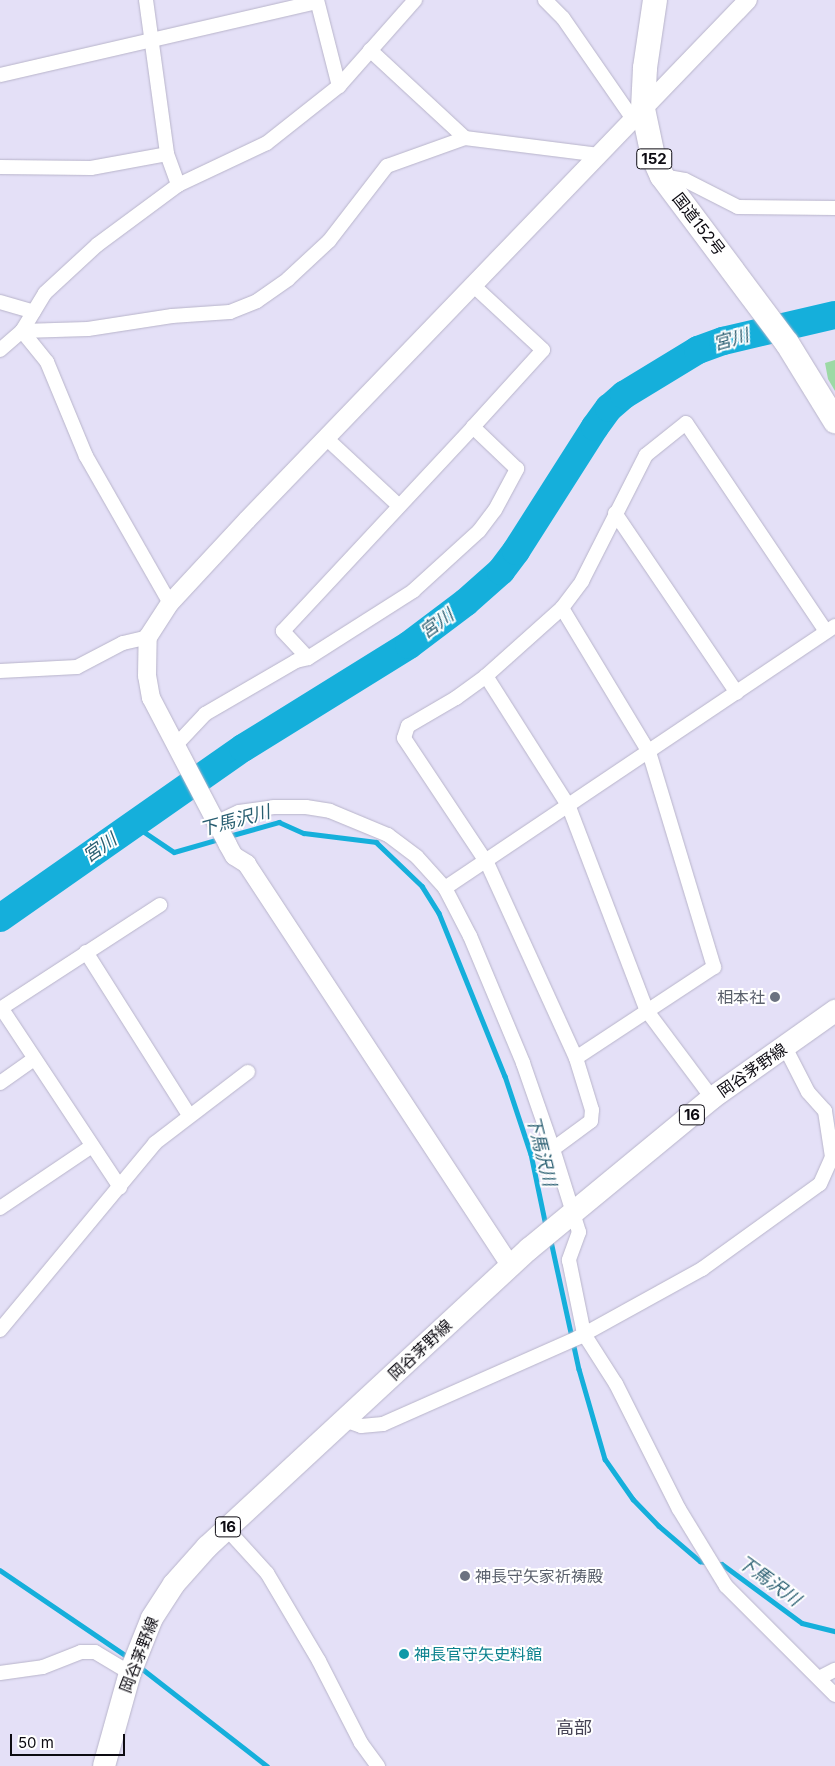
<!DOCTYPE html>
<html>
<head>
<meta charset="utf-8">
<style>
  body { margin:0 }
  #map { position:relative; width:835px; height:1766px; overflow:hidden; background:#e4e0f7; font-family:Inter,"Noto Sans JP",sans-serif }
  div>[style] { position:absolute }
  .green>* { inset:0; background:#9cd9a5 }
  .stream>* { height:4.5px; margin:-2.25px; padding:0 2.25px; transform-origin:2.25px; border-radius:2.25px; background:#15afdb }
  .river>* { height:28px; margin:-14px; padding:0 14px; transform-origin:14px; border-radius:14px; background:#15afdb }
  .roads { filter:drop-shadow(0 0 1px #b8b4ca) drop-shadow(0 0 1px #b8b4ca) }
  .minor>* { height:14px; margin:-7px; padding:0 7px; transform-origin:7px; border-radius:7px; background:#fff }
  .tertiary>* { height:18px; margin:-9px; padding:0 9px; transform-origin:9px; border-radius:9px; background:#fff }
  .primary>* { height:22px; margin:-11px; padding:0 11px; transform-origin:11px; border-radius:11px; background:#fff }
  .trunk>* { height:24px; margin:-12px; padding:0 12px; transform-origin:12px; border-radius:12px; background:#fff }
  .dots>* { width:14px; height:14px; translate:-50% -50%; box-sizing:border-box; border:2px solid #fff; border-radius:50% }
  span { translate:-50% -50%; white-space:nowrap; text-align:center; line-height:1.15; -webkit-text-stroke:4px #fff; paint-order:stroke }
  .shield-label span { padding:1px 4px; background:#fff; border:1px solid; border-radius:4px; -webkit-text-stroke-width:0 }
  .shield-label { font-size:15px; color:#0d0b12; font-weight:700 }
  .street-label { font-size:16px; color:#0d0b12 }
  .worship-label { font-size:16px; color:#5b616d }
  .right { translate:-100% -50%; text-align:right }
  .left { translate:0 -50%; text-align:left }
  .culture-label { font-size:16px; color:#0d838f }
  .water-label { font-size:18px; color:#295e71; font-style:italic }
  .neighbourhood-label { font-size:18px; color:#464355 }
  .scale { position:absolute; left:10px; top:1734px; width:115px; height:22px; box-sizing:border-box; border:2px solid #0d0b12; border-top:0; padding-left:6px; font-size:15px; line-height:18px; white-space:nowrap; color:#0d0b12; -webkit-text-stroke:4px #fff; paint-order:stroke }
</style>
</head>
<body>
<div id="map">
  <div class="green">
    <i style="clip-path:polygon(835px 360px,835px 391px,828px 379px,825px 363px)"></i>
  </div>
  <div class="stream">
    <i style="left:134px;top:825px;width:48px;rotate:34deg"></i>
    <i style="left:174px;top:852px;width:47px;rotate:-16.1deg"></i>
    <i style="left:229px;top:836px;width:52px;rotate:-15.6deg"></i>
    <i style="left:279px;top:822px;width:27px;rotate:24deg"></i>
    <i style="left:304px;top:833px;width:73px;rotate:7.1deg"></i>
    <i style="left:376px;top:842px;width:64px;rotate:43.7deg"></i>
    <i style="left:422px;top:886px;width:32px;rotate:58deg"></i>
    <i style="left:439px;top:913px;width:176px;rotate:68deg"></i>
    <i style="left:505px;top:1076px;width:82px;rotate:71.6deg"></i>
    <i style="left:531px;top:1154px;width:74px;rotate:78.2deg"></i>
    <i style="left:551px;top:1241px;width:131px;rotate:77.7deg"></i>
    <i style="left:579px;top:1369px;width:94px;rotate:73.9deg"></i>
    <i style="left:605px;top:1459px;width:49px;rotate:55deg"></i>
    <i style="left:633px;top:1499px;width:37px;rotate:46deg"></i>
    <i style="left:659px;top:1526px;width:54px;rotate:40.5deg"></i>
    <i style="left:700px;top:1561px;width:9px;rotate:13deg"></i>
    <i style="left:717px;top:1564px;width:5px"></i>
    <i style="left:722px;top:1564px;width:99px;rotate:36.4deg"></i>
    <i style="left:802px;top:1623px;width:34px;rotate:14deg"></i>
    <i style="left:0;top:1570px;width:155px;rotate:34.2deg"></i>
    <i style="left:140px;top:1667px;width:161px;rotate:37.9deg"></i>
  </div>
  <div class="river">
    <i style="left:0;top:918px;width:297px;rotate:-35deg"></i>
    <i style="left:243px;top:748px;width:195px;rotate:-31.8deg"></i>
    <i style="left:409px;top:645px;width:71px;rotate:-37deg"></i>
    <i style="left:466px;top:602px;width:47px;rotate:-41.5deg"></i>
    <i style="left:501px;top:571px;width:25px;rotate:-53deg"></i>
    <i style="left:516px;top:551px;width:147px;rotate:-57.5deg"></i>
    <i style="left:595px;top:427px;width:24px;rotate:-54deg"></i>
    <i style="left:609px;top:408px;width:20px;rotate:-41deg"></i>
    <i style="left:624px;top:395px;width:87px;rotate:-31.3deg"></i>
    <i style="left:698px;top:350px;width:27px;rotate:-20deg"></i>
    <i style="left:723px;top:341px;width:115px;rotate:-13.1deg"></i>
  </div>
  <div class="roads">
    <div class="minor">
      <i style="left:146px;top:0;width:155px;rotate:82.2deg"></i>
      <i style="left:167px;top:154px;width:33px;rotate:70deg"></i>
      <i style="left:317px;top:0;width:89px;rotate:75.7deg"></i>
      <i style="left:545px;top:0;width:25px;rotate:45deg"></i>
      <i style="left:563px;top:18px;width:123px;rotate:55.3deg"></i>
      <i style="left:370px;top:50px;width:129px;rotate:42.8deg"></i>
      <i style="left:0;top:75px;width:325px;rotate:-13deg"></i>
      <i style="left:0;top:167px;width:91px;rotate:0.6deg"></i>
      <i style="left:91px;top:168px;width:77px;rotate:-10.4deg"></i>
      <i style="left:662px;top:176px;width:23px;rotate:10deg"></i>
      <i style="left:685px;top:180px;width:59px;rotate:27deg"></i>
      <i style="left:738px;top:207px;width:97px;rotate:0.6deg"></i>
      <i style="left:0;top:302px;width:35px;rotate:16deg"></i>
      <i style="left:22px;top:331px;width:66px;rotate:-1.7deg"></i>
      <i style="left:88px;top:329px;width:85px;rotate:-8.8deg"></i>
      <i style="left:172px;top:316px;width:58px;rotate:-3.9deg"></i>
      <i style="left:230px;top:312px;width:29px;rotate:-22deg"></i>
      <i style="left:257px;top:301px;width:38px;rotate:-35deg"></i>
      <i style="left:288px;top:279px;width:56px;rotate:-42.8deg"></i>
      <i style="left:329px;top:241px;width:95px;rotate:-52.3deg"></i>
      <i style="left:387px;top:166px;width:83px;rotate:-19.7deg"></i>
      <i style="left:465px;top:138px;width:135px;rotate:7.2deg"></i>
      <i style="left:22px;top:331px;width:40px;rotate:51deg"></i>
      <i style="left:47px;top:362px;width:102px;rotate:67.5deg"></i>
      <i style="left:86px;top:456px;width:169px;rotate:60.3deg"></i>
      <i style="left:0;top:350px;width:29px;rotate:-41deg"></i>
      <i style="left:22px;top:331px;width:44px;rotate:-58.8deg"></i>
      <i style="left:45px;top:293px;width:71px;rotate:-42.7deg"></i>
      <i style="left:97px;top:245px;width:101px;rotate:-36.5deg"></i>
      <i style="left:178px;top:185px;width:98px;rotate:-25.3deg"></i>
      <i style="left:267px;top:143px;width:92px;rotate:-38.4deg"></i>
      <i style="left:339px;top:86px;width:115px;rotate:-48.5deg"></i>
      <i style="left:327px;top:439px;width:98px;rotate:42.9deg"></i>
      <i style="left:615px;top:513px;width:217px;rotate:55.9deg"></i>
      <i style="left:562px;top:608px;width:168px;rotate:58.9deg"></i>
      <i style="left:649px;top:752px;width:225px;rotate:73.2deg"></i>
      <i style="left:714px;top:967px;width:165px;rotate:146.6deg"></i>
      <i style="left:308px;top:658px;width:37px;rotate:-133deg"></i>
      <i style="left:283px;top:631px;width:279px;rotate:-47deg"></i>
      <i style="left:0;top:671px;width:77px;rotate:-3deg"></i>
      <i style="left:77px;top:667px;width:52px;rotate:-27.6deg"></i>
      <i style="left:123px;top:643px;width:26px;rotate:-13deg"></i>
      <i style="left:486px;top:676px;width:155px;rotate:57.6deg"></i>
      <i style="left:569px;top:807px;width:218px;rotate:69.1deg"></i>
      <i style="left:647px;top:1011px;width:109px;rotate:53.2deg"></i>
      <i style="left:175px;top:746px;width:44px;rotate:-46.8deg"></i>
      <i style="left:205px;top:714px;width:105px;rotate:-30.2deg"></i>
      <i style="left:296px;top:661px;width:12px;rotate:-14deg"></i>
      <i style="left:308px;top:658px;width:125px;rotate:-32.5deg"></i>
      <i style="left:413px;top:591px;width:89px;rotate:-42.3deg"></i>
      <i style="left:479px;top:531px;width:26px;rotate:-53deg"></i>
      <i style="left:495px;top:510px;width:47px;rotate:-61.8deg"></i>
      <i style="left:517px;top:469px;width:61px;rotate:-136.3deg"></i>
      <i style="left:473px;top:427px;width:104px;rotate:-47.7deg"></i>
      <i style="left:543px;top:350px;width:94px;rotate:-137.2deg"></i>
      <i style="left:215px;top:823px;width:26px;rotate:-25deg"></i>
      <i style="left:239px;top:812px;width:35px;rotate:-8deg"></i>
      <i style="left:274px;top:807px;width:32px"></i>
      <i style="left:306px;top:807px;width:24px;rotate:9deg"></i>
      <i style="left:330px;top:811px;width:63px;rotate:22.5deg"></i>
      <i style="left:388px;top:835px;width:36px;rotate:37deg"></i>
      <i style="left:417px;top:857px;width:42px;rotate:47.9deg"></i>
      <i style="left:445px;top:888px;width:54px;rotate:62.5deg"></i>
      <i style="left:470px;top:936px;width:138px;rotate:67.3deg"></i>
      <i style="left:523px;top:1063px;width:91px;rotate:70.8deg"></i>
      <i style="left:553px;top:1149px;width:87px;rotate:72.6deg"></i>
      <i style="left:579px;top:1232px;width:30px;rotate:110deg"></i>
      <i style="left:569px;top:1260px;width:76px;rotate:78.5deg"></i>
      <i style="left:584px;top:1334px;width:59px;rotate:57.4deg"></i>
      <i style="left:616px;top:1384px;width:140px;rotate:63.3deg"></i>
      <i style="left:679px;top:1509px;width:90px;rotate:58.6deg"></i>
      <i style="left:726px;top:1586px;width:154px;rotate:45deg"></i>
      <i style="left:445px;top:888px;width:470px;rotate:-33.9deg"></i>
      <i style="left:86px;top:952px;width:193px;rotate:57.7deg"></i>
      <i style="left:0;top:1009px;width:191px;rotate:-33deg"></i>
      <i style="left:2px;top:1009px;width:214px;rotate:56.5deg"></i>
      <i style="left:0;top:1083px;width:42px;rotate:-35.2deg"></i>
      <i style="left:553px;top:1149px;width:47px;rotate:-36.4deg"></i>
      <i style="left:591px;top:1121px;width:11px;rotate:-85deg"></i>
      <i style="left:592px;top:1110px;width:54px;rotate:-107.1deg"></i>
      <i style="left:576px;top:1058px;width:214px;rotate:-114.5deg"></i>
      <i style="left:487px;top:863px;width:150px;rotate:-123.6deg"></i>
      <i style="left:404px;top:738px;width:13px;rotate:-72deg"></i>
      <i style="left:408px;top:726px;width:56px;rotate:-30.3deg"></i>
      <i style="left:456px;top:698px;width:37px;rotate:-36deg"></i>
      <i style="left:486px;top:676px;width:102px;rotate:-41.8deg"></i>
      <i style="left:562px;top:608px;width:34px;rotate:-53deg"></i>
      <i style="left:582px;top:581px;width:141px;rotate:-63.1deg"></i>
      <i style="left:646px;top:455px;width:51px;rotate:-38.7deg"></i>
      <i style="left:686px;top:423px;width:251px;rotate:56.1deg"></i>
      <i style="left:0;top:1208px;width:111px;rotate:-34deg"></i>
      <i style="left:0;top:1330px;width:243px;rotate:-50.3deg"></i>
      <i style="left:155px;top:1143px;width:117px;rotate:-37.4deg"></i>
      <i style="left:344px;top:1420px;width:18px;rotate:19deg"></i>
      <i style="left:361px;top:1426px;width:22px;rotate:-5deg"></i>
      <i style="left:383px;top:1424px;width:214px;rotate:-23.9deg"></i>
      <i style="left:579px;top:1337px;width:141px;rotate:-28.9deg"></i>
      <i style="left:702px;top:1269px;width:145px;rotate:-35.8deg"></i>
      <i style="left:820px;top:1184px;width:30px;rotate:-66deg"></i>
      <i style="left:832px;top:1157px;width:47px;rotate:-98.7deg"></i>
      <i style="left:825px;top:1111px;width:25px;rotate:-132deg"></i>
      <i style="left:808px;top:1092px;width:51px;rotate:-117.1deg"></i>
      <i style="left:226px;top:1528px;width:61px;rotate:47.7deg"></i>
      <i style="left:267px;top:1573px;width:102px;rotate:59.4deg"></i>
      <i style="left:319px;top:1661px;width:92px;rotate:62.9deg"></i>
      <i style="left:361px;top:1743px;width:29px;rotate:54deg"></i>
      <i style="left:0;top:1673px;width:43px;rotate:-7.9deg"></i>
      <i style="left:43px;top:1667px;width:41px;rotate:-21.5deg"></i>
      <i style="left:81px;top:1652px;width:14px"></i>
      <i style="left:95px;top:1652px;width:41px;rotate:31deg"></i>
      <i style="left:819px;top:1678px;width:18px;rotate:-27deg"></i>
    </div>
    <div class="tertiary">
      <i style="left:510px;top:1265px;width:480px;rotate:-123.3deg"></i>
      <i style="left:247px;top:864px;width:15px;rotate:-148deg"></i>
      <i style="left:234px;top:856px;width:13px;rotate:-119deg"></i>
      <i style="left:228px;top:845px;width:166px;rotate:-117.6deg"></i>
      <i style="left:151px;top:698px;width:22px;rotate:-100deg"></i>
      <i style="left:147px;top:676px;width:39px;rotate:-89deg"></i>
      <i style="left:148px;top:637px;width:40px;rotate:-57.1deg"></i>
      <i style="left:170px;top:603px;width:113px;rotate:-47.1deg"></i>
      <i style="left:247px;top:520px;width:722px;rotate:-46.07deg"></i>
    </div>
    <div class="primary">
      <i style="left:104px;top:1766px;width:97px;rotate:-74.4deg"></i>
      <i style="left:130px;top:1673px;width:59px;rotate:-68.2deg"></i>
      <i style="left:152px;top:1618px;width:40px;rotate:-57.1deg"></i>
      <i style="left:174px;top:1584px;width:50px;rotate:-48.3deg"></i>
      <i style="left:207px;top:1547px;width:439px;rotate:-42.8deg"></i>
      <i style="left:529px;top:1249px;width:237px;rotate:-39.5deg"></i>
      <i style="left:712px;top:1098px;width:151px;rotate:-35.3deg"></i>
    </div>
    <div class="trunk">
      <i style="left:655px;top:0;width:69px;rotate:98.4deg"></i>
      <i style="left:645px;top:68px;width:41px;rotate:92.8deg"></i>
      <i style="left:643px;top:109px;width:48px;rotate:78deg"></i>
      <i style="left:653px;top:156px;width:22px;rotate:66deg"></i>
      <i style="left:662px;top:176px;width:209px;rotate:53.2deg"></i>
      <i style="left:787px;top:343px;width:92px;rotate:58.4deg"></i>
    </div>
  </div>
  <div class="dots">
    <i style="left:775px;top:997px;background:#6b7280"></i>
    <i style="left:465px;top:1576px;background:#6b7280"></i>
    <i style="left:404px;top:1654px;background:#0f9aa8"></i>
  </div>
  <div class="shield-label">
    <span style="left:654px;top:159px">152</span>
    <span style="left:692px;top:1115px">16</span>
    <span style="left:228px;top:1527px">16</span>
  </div>
  <div class="street-label">
    <span style="left:699px;top:224px;rotate:52deg">国道152号</span>
    <span style="left:752px;top:1070px;rotate:-35deg">岡谷茅野線</span>
    <span style="left:420px;top:1350px;rotate:-43deg">岡谷茅野線</span>
    <span style="left:139px;top:1655px;rotate:-69deg">岡谷茅野線</span>
  </div>
  <div class="worship-label">
    <span class="right" style="left:765px;top:997px">相本社</span>
    <span class="left" style="left:475px;top:1576px">神長守矢家祈祷殿</span>
  </div>
  <div class="culture-label">
    <span class="left" style="left:414px;top:1654px">神長官守矢史料館</span>
  </div>
  <div class="water-label">
    <span style="left:731px;top:340px;rotate:-16deg">宮川</span>
    <span style="left:437px;top:624px;rotate:-36deg">宮川</span>
    <span style="left:235px;top:821px;rotate:-15deg">下馬沢川</span>
    <span style="left:100px;top:848px;rotate:-35deg">宮川</span>
    <span style="left:541px;top:1151px;rotate:76deg">下馬沢川</span>
    <span style="left:769px;top:1581px;rotate:36deg">下馬沢川</span>
  </div>
  <div class="neighbourhood-label">
    <span style="left:574px;top:1728px">高部</span>
  </div>
  <div class="scale">50 m</div>
</div>
</body>
</html>
